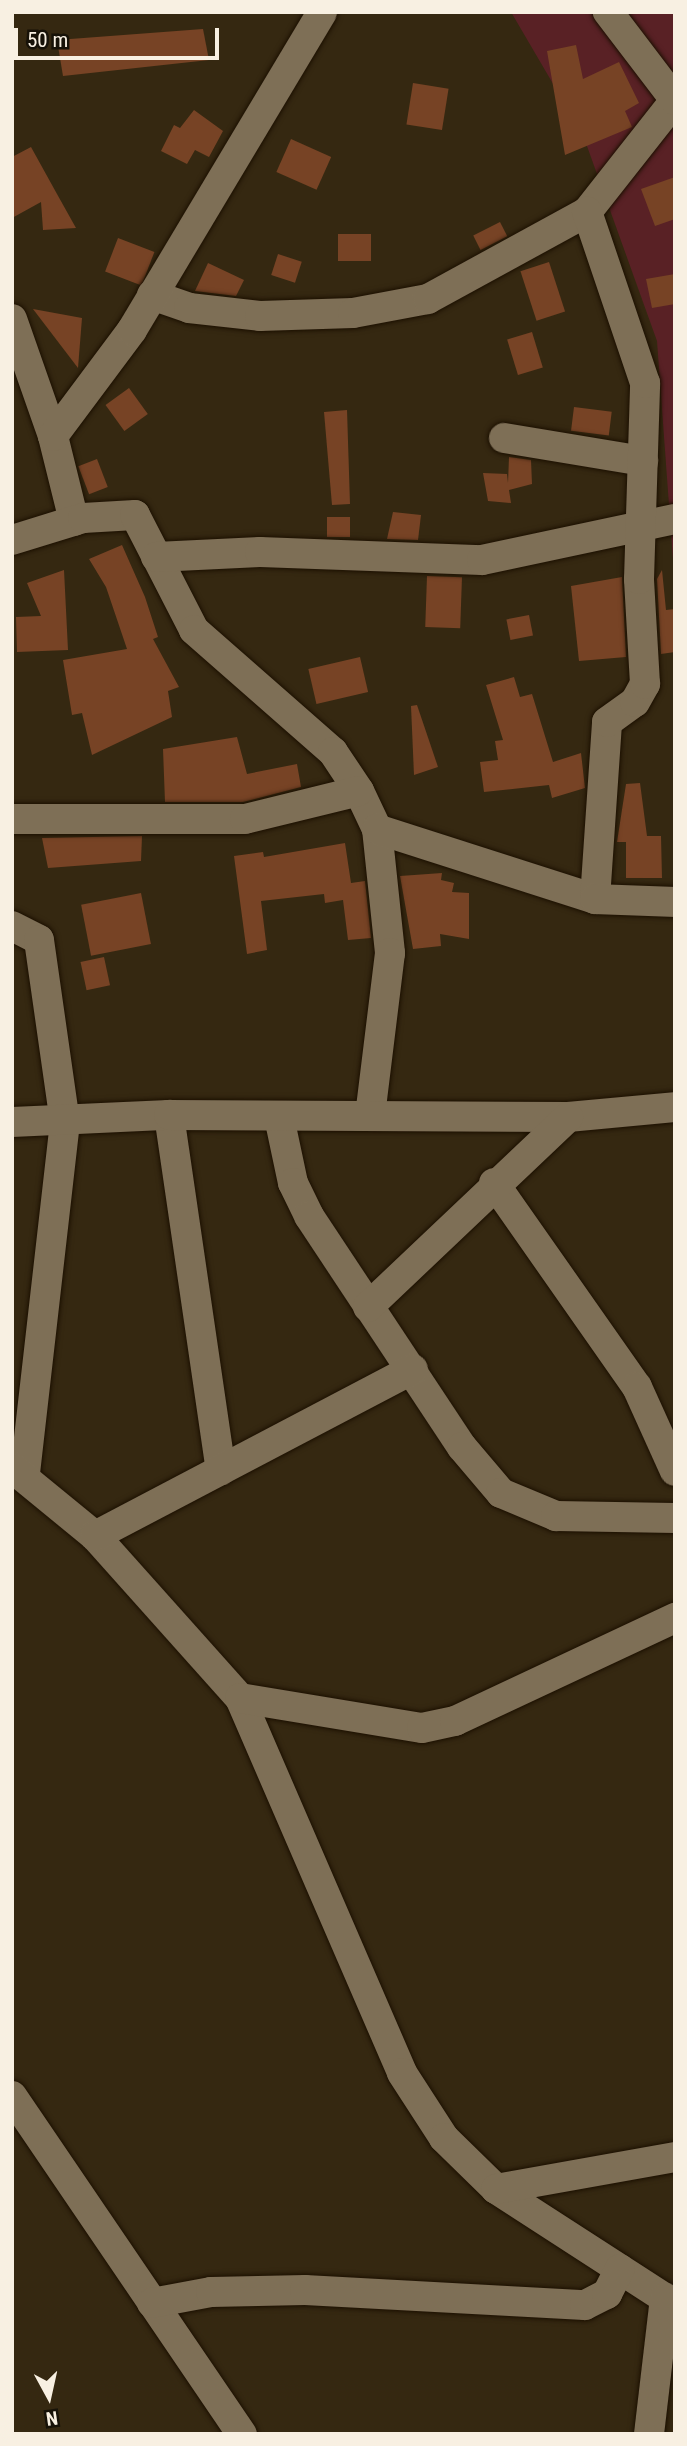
<!DOCTYPE html>
<html>
<head>
<meta charset="utf-8">
<style>
  body { margin:0 }
  #map { position:relative; width:687px; height:2446px; overflow:hidden; background:#352811; font-family:"Roboto Condensed",sans-serif }
  div>[style] { position:absolute }
  .green>* { inset:0; background:#592125 }
  .building>* { inset:0; background:#774325; transform-origin:0 0 }
  .roads { filter:drop-shadow(0 0 2px #1c1000) drop-shadow(0 0 2px #1c1000) }
  .minor>* { height:30px; margin:-15px; padding:0 15px; transform-origin:15px; border-radius:15px; background:#7e6f56 }
  span { translate:-50% -50%; white-space:nowrap; text-align:center; line-height:1.15; -webkit-text-stroke:5px #171208; paint-order:stroke }
  .frame { position:absolute; inset:0; border:14px solid #f8f0e2; pointer-events:none }
  .north { position:absolute; left:14px; top:2362px; width:70px; height:70px; -webkit-text-stroke:5px #171208; paint-order:stroke; rotate:172deg; font-size:19px; font-weight:700; line-height:28px; text-align:center; color:#f8f0e2 }
  .north::after { content:''; display:block; margin:auto; width:24px; height:32px; background:#f8f0e2; clip-path:polygon(50% 0,100% 100%,50% 72%,0 100%) }
  .scale { position:absolute; left:14px; top:28px; width:205px; height:32px; box-sizing:border-box; border:4px solid #f8f0e2; border-top:0; padding-left:9px; font-size:21px; line-height:24px; white-space:nowrap; color:#f8f0e2; -webkit-text-stroke:5px #171208; paint-order:stroke }
</style>
</head>
<body>
<div id="map">
  <div class="green">
    <i style="clip-path:polygon(511px 12px,675px 12px,675px 587px,657px 341px,583px 135px)"></i>
  </div>
  <div class="building">
    <i style="clip-path:polygon(203px 29px,209px 60px,63px 76px,57px 40px)"></i>
    <i style="clip-path:polygon(576px 45px,583px 79px,619px 62px,639px 103px,625px 111px,632px 127px,565px 155px,547px 51px)"></i>
    <i style="left:413px;top:83px;width:36px;height:42px;rotate:9deg"></i>
    <i style="clip-path:polygon(194px 110px,223px 131px,209px 157px,195px 150px,187px 164px,161px 151px,174px 125px,180px 128px)"></i>
    <i style="left:291px;top:139px;width:44px;height:36px;rotate:24deg"></i>
    <i style="clip-path:polygon(31px 147px,57px 194px,76px 228px,43px 230px,41px 202px,12px 218px,12px 157px)"></i>
    <i style="clip-path:polygon(675px 177px,675px 219px,655px 226px,641px 189px)"></i>
    <i style="left:500px;top:222px;width:16px;height:30px;rotate:63deg"></i>
    <i style="left:338px;top:234px;width:33px;height:27px"></i>
    <i style="left:118px;top:238px;width:39px;height:36px;rotate:21deg"></i>
    <i style="left:278px;top:254px;width:25px;height:22px;rotate:18deg"></i>
    <i style="left:549px;top:262px;width:52px;height:30px;rotate:72deg"></i>
    <i style="clip-path:polygon(208px 263px,244px 280px,236px 296px,195px 291px)"></i>
    <i style="clip-path:polygon(675px 274px,675px 304px,652px 308px,646px 279px)"></i>
    <i style="clip-path:polygon(33px 309px,82px 318px,78px 368px)"></i>
    <i style="left:532px;top:332px;width:37px;height:26px;rotate:73deg"></i>
    <i style="left:129px;top:388px;width:32px;height:29px;rotate:54deg"></i>
    <i style="left:574px;top:407px;width:38px;height:24px;rotate:7deg"></i>
    <i style="clip-path:polygon(347px 410px,350px 504px,332px 505px,324px 412px)"></i>
    <i style="clip-path:polygon(509px 457px,531px 460px,532px 484px,509px 490px,511px 503px,488px 501px,483px 473px,507px 474px,508px 483px)"></i>
    <i style="left:97px;top:459px;width:30px;height:20px;rotate:69deg"></i>
    <i style="clip-path:polygon(393px 512px,421px 515px,418px 540px,387px 539px)"></i>
    <i style="left:327px;top:517px;width:23px;height:20px"></i>
    <i style="clip-path:polygon(122px 545px,145px 597px,158px 637px,153px 639px,179px 687px,168px 691px,172px 717px,92px 755px,82px 713px,72px 715px,63px 660px,127px 649px,106px 587px,89px 559px)"></i>
    <i style="clip-path:polygon(64px 570px,68px 650px,17px 652px,16px 617px,41px 616px,27px 583px)"></i>
    <i style="clip-path:polygon(662px 570px,666px 610px,675px 609px,675px 652px,661px 654px,657px 579px)"></i>
    <i style="left:427px;top:576px;width:35px;height:51px;rotate:2deg"></i>
    <i style="clip-path:polygon(622px 577px,626px 657px,579px 661px,571px 586px)"></i>
    <i style="left:529px;top:615px;width:21px;height:23px;rotate:79deg"></i>
    <i style="left:360px;top:657px;width:36px;height:53px;rotate:77deg"></i>
    <i style="clip-path:polygon(514px 677px,520px 697px,532px 694px,553px 762px,581px 753px,585px 788px,552px 798px,549px 785px,484px 792px,480px 762px,498px 760px,495px 741px,503px 740px,486px 685px)"></i>
    <i style="clip-path:polygon(417px 705px,438px 767px,414px 775px,411px 706px)"></i>
    <i style="clip-path:polygon(237px 737px,247px 774px,297px 764px,301px 787px,243px 802px,165px 802px,163px 749px)"></i>
    <i style="clip-path:polygon(640px 783px,647px 836px,661px 836px,662px 878px,626px 878px,626px 842px,617px 842px,626px 784px)"></i>
    <i style="clip-path:polygon(142px 836px,141px 861px,48px 868px,42px 838px)"></i>
    <i style="clip-path:polygon(345px 843px,351px 883px,365px 881px,371px 938px,348px 940px,343px 900px,325px 903px,324px 894px,261px 901px,267px 950px,247px 954px,234px 856px,263px 852px,264px 857px)"></i>
    <i style="clip-path:polygon(442px 873px,441px 880px,454px 883px,452px 892px,469px 893px,469px 939px,440px 934px,441px 946px,413px 949px,400px 876px)"></i>
    <i style="left:141px;top:893px;width:52px;height:61px;rotate:79deg"></i>
    <i style="left:104px;top:957px;width:29px;height:24px;rotate:78deg"></i>
  </div>
  <div class="roads">
    <div class="minor">
      <i style="left:152px;top:295px;width:39px;rotate:19deg"></i>
      <i style="left:189px;top:308px;width:71px;rotate:6.4deg"></i>
      <i style="left:260px;top:316px;width:93px;rotate:-1.8deg"></i>
      <i style="left:353px;top:313px;width:76px;rotate:-10.6deg"></i>
      <i style="left:428px;top:299px;width:181px;rotate:-28.7deg"></i>
      <i style="left:587px;top:212px;width:142px;rotate:-51.8deg"></i>
      <i style="left:675px;top:100px;width:111px;rotate:-127.3deg"></i>
      <i style="left:12px;top:319px;width:124px;rotate:70.7deg"></i>
      <i style="left:504px;top:438px;width:141px;rotate:9.4deg"></i>
      <i style="left:74px;top:521px;width:88px;rotate:-103.9deg"></i>
      <i style="left:53px;top:436px;width:132px;rotate:-53.3deg"></i>
      <i style="left:132px;top:330px;width:370px;rotate:-59.1deg"></i>
      <i style="left:12px;top:540px;width:74px;rotate:-17.2deg"></i>
      <i style="left:83px;top:518px;width:52px;rotate:-3.3deg"></i>
      <i style="left:135px;top:515px;width:129px;rotate:62.8deg"></i>
      <i style="left:194px;top:630px;width:185px;rotate:41.3deg"></i>
      <i style="left:333px;top:752px;width:47px;rotate:56.3deg"></i>
      <i style="left:359px;top:791px;width:42px;rotate:64.7deg"></i>
      <i style="left:377px;top:829px;width:125px;rotate:84deg"></i>
      <i style="left:390px;top:953px;width:163px;rotate:97deg"></i>
      <i style="left:156px;top:557px;width:104px;rotate:-2.8deg"></i>
      <i style="left:260px;top:552px;width:222px;rotate:2.1deg"></i>
      <i style="left:482px;top:560px;width:197px;rotate:-12deg"></i>
      <i style="left:12px;top:819px;width:233px"></i>
      <i style="left:245px;top:819px;width:117px;rotate:-13.8deg"></i>
      <i style="left:377px;top:829px;width:229px;rotate:17.8deg"></i>
      <i style="left:595px;top:899px;width:177px;rotate:-86.1deg"></i>
      <i style="left:607px;top:722px;width:34px;rotate:-36deg"></i>
      <i style="left:635px;top:702px;width:21px;rotate:-61deg"></i>
      <i style="left:645px;top:684px;width:105px;rotate:-93.3deg"></i>
      <i style="left:639px;top:579px;width:196px;rotate:-88.2deg"></i>
      <i style="left:645px;top:383px;width:181px;rotate:-108.7deg"></i>
      <i style="left:595px;top:899px;width:80px;rotate:2.1deg"></i>
      <i style="left:12px;top:926px;width:30px;rotate:27deg"></i>
      <i style="left:39px;top:940px;width:184px;rotate:81.9deg"></i>
      <i style="left:65px;top:1122px;width:354px;rotate:96.5deg"></i>
      <i style="left:169px;top:1115px;width:359px;rotate:81.7deg"></i>
      <i style="left:279px;top:1117px;width:67px;rotate:78deg"></i>
      <i style="left:293px;top:1183px;width:37px;rotate:64deg"></i>
      <i style="left:309px;top:1216px;width:277px;rotate:56.5deg"></i>
      <i style="left:462px;top:1447px;width:60px;rotate:49.7deg"></i>
      <i style="left:501px;top:1493px;width:60px;rotate:22.7deg"></i>
      <i style="left:556px;top:1516px;width:119px;rotate:1deg"></i>
      <i style="left:12px;top:1122px;width:157px;rotate:-2.6deg"></i>
      <i style="left:169px;top:1115px;width:399px;rotate:0.3deg"></i>
      <i style="left:568px;top:1117px;width:107px;rotate:-5.3deg"></i>
      <i style="left:494px;top:1183px;width:249px;rotate:55deg"></i>
      <i style="left:637px;top:1387px;width:92px;rotate:65.7deg"></i>
      <i style="left:368px;top:1307px;width:276px;rotate:-43.5deg"></i>
      <i style="left:12px;top:1468px;width:107px;rotate:39.3deg"></i>
      <i style="left:95px;top:1536px;width:217px;rotate:48.2deg"></i>
      <i style="left:240px;top:1698px;width:408px;rotate:66.6deg"></i>
      <i style="left:402px;top:2073px;width:77px;rotate:57.1deg"></i>
      <i style="left:444px;top:2138px;width:73px;rotate:44.4deg"></i>
      <i style="left:496px;top:2189px;width:213px;rotate:32.9deg"></i>
      <i style="left:95px;top:1536px;width:359px;rotate:-27.7deg"></i>
      <i style="left:240px;top:1698px;width:184px;rotate:9.4deg"></i>
      <i style="left:422px;top:1728px;width:34px;rotate:-12deg"></i>
      <i style="left:455px;top:1721px;width:243px;rotate:-25.1deg"></i>
      <i style="left:12px;top:2096px;width:409px;rotate:55.8deg"></i>
      <i style="left:496px;top:2189px;width:182px;rotate:-10.1deg"></i>
      <i style="left:152px;top:2303px;width:60px;rotate:-10.6deg"></i>
      <i style="left:211px;top:2292px;width:94px;rotate:-1.2deg"></i>
      <i style="left:305px;top:2290px;width:280px;rotate:3.1deg"></i>
      <i style="left:585px;top:2305px;width:25px;rotate:-27deg"></i>
      <i style="left:607px;top:2294px;width:28px;rotate:-63deg"></i>
      <i style="left:649px;top:2434px;width:137px;rotate:-83.3deg"></i>
    </div>
  </div>
  <div class="frame"></div>
  <div class="north">N</div>
  <div class="scale">50 m</div>
</div>
</body>
</html>
